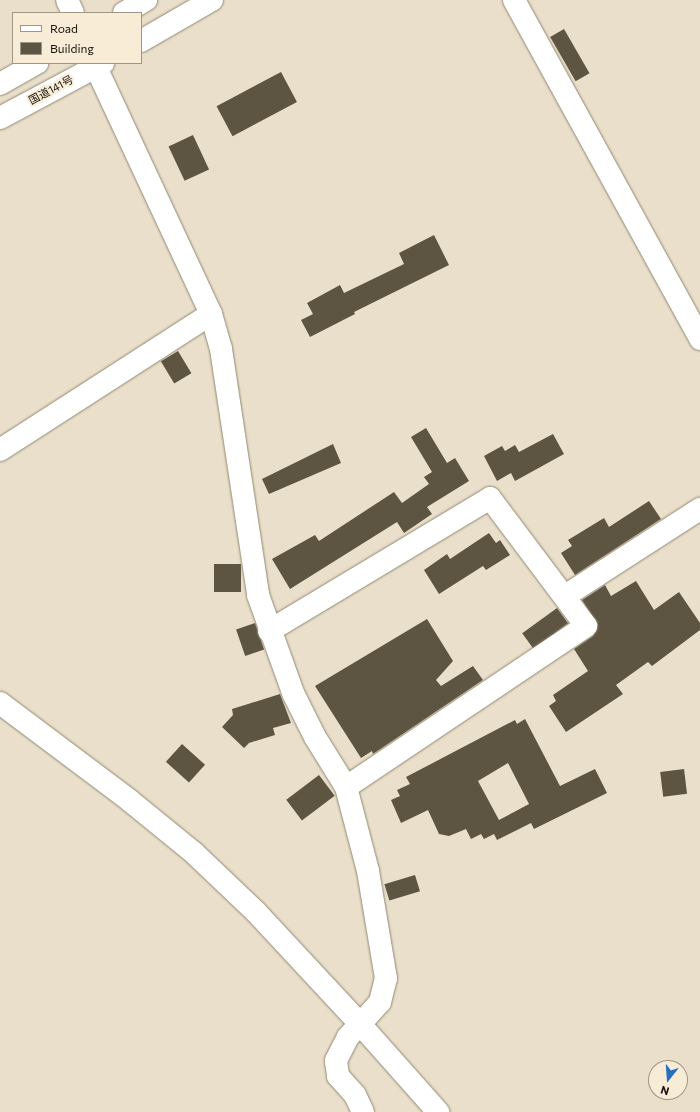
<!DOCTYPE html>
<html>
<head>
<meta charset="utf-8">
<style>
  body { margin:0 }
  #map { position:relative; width:700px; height:1112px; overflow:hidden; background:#eadfca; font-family:Commissioner,"Noto Sans JP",sans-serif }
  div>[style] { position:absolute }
  .building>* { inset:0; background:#5d5442; transform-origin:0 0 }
  .roads { filter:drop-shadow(0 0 1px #928874) drop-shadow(0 0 1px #928874) }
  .minor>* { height:22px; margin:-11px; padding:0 11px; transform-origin:11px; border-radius:11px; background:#fff }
  .major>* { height:22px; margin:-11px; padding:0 11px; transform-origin:11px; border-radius:11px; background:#fff }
  .highway>* { height:22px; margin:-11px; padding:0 11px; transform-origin:11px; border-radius:11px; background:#fff }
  span { translate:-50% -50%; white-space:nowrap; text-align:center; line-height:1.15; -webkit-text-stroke:4px #f8ecd7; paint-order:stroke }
  .street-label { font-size:11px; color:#18140d }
  .legend { position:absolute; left:12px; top:12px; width:130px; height:52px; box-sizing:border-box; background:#f8ecd7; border:1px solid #9e9686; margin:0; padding:5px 7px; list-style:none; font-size:12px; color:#18140d }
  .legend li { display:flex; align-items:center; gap:8px; height:20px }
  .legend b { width:20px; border:1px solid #9e9686 }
  .north { position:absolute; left:648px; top:1060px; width:40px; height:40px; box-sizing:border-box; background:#f8ecd7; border:1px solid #9e9686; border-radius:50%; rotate:197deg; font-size:11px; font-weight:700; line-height:16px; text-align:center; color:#18140d }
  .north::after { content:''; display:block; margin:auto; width:14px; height:18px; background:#266ebe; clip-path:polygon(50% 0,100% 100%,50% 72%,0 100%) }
</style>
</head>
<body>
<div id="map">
  <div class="building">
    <i style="left:564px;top:29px;width:51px;height:16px;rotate:60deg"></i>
    <i style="left:281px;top:72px;width:34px;height:73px;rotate:62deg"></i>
    <i style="left:193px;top:135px;width:38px;height:27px;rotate:65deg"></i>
    <i style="clip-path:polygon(434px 235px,449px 265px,354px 312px,355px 314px,310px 337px,301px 320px,313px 314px,307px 303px,340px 285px,344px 293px,404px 264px,399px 253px)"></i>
    <i style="left:178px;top:351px;width:26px;height:20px;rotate:59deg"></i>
    <i style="clip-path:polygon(426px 428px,447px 463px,455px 458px,469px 481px,427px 507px,432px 514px,404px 533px,397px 522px,290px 589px,272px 559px,315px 535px,319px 541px,394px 492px,402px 503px,429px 484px,424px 477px,432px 472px,411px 437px)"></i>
    <i style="clip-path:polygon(553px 434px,564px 454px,515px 481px,511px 473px,497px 481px,484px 456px,502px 446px,505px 451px,515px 445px,519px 452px)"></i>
    <i style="clip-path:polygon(333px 444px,341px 463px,269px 494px,262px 479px)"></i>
    <i style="clip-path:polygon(649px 501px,661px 519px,575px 575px,561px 553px,572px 546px,568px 540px,604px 518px,609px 527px)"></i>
    <i style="clip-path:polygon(489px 533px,496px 543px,500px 540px,510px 555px,486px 570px,483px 566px,439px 594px,424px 570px,447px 554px,450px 559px)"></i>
    <i style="left:214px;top:564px;width:27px;height:28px"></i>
    <i style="clip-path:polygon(636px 581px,654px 610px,679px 592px,700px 623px,700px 630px,652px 666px,648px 662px,616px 685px,623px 694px,566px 732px,549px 706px,556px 701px,553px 695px,588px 671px,574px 649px,593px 636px,598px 625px,582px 600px,605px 585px,611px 596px)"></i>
    <i style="left:557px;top:608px;width:19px;height:43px;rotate:54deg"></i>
    <i style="clip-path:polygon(427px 619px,453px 661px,436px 680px,441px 686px,473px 666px,483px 680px,373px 754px,372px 751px,361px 758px,315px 686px)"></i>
    <i style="left:255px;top:623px;width:28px;height:20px;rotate:71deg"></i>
    <i style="clip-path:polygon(280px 694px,291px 723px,273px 728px,275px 735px,249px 743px,244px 748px,222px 727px,233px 715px,232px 709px)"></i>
    <i style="clip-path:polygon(evenodd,525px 719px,560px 786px,595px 769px,607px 793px,534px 829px,531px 823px,497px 840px,494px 834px,484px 839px,481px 834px,471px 839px,466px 829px,449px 836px,439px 834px,428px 810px,401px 823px,391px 800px,400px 796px,397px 790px,410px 784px,406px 777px,515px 720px,517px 724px,525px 719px,508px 763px,529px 804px,499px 820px,478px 781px,508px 763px)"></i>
    <i style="left:182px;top:744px;width:31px;height:24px;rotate:42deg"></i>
    <i style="left:684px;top:769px;width:25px;height:24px;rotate:83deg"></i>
    <i style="left:319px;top:775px;width:26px;height:41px;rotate:53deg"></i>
    <i style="left:415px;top:875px;width:17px;height:32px;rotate:73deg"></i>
  </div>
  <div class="roads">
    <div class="minor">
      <i style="left:514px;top:0;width:387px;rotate:61.2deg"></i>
      <i style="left:0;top:450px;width:251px;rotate:-32.8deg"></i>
      <i style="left:565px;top:596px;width:161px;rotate:-32.8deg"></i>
      <i style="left:269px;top:631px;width:258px;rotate:-31deg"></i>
      <i style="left:490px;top:498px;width:160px;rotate:53.1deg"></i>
      <i style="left:586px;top:626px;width:289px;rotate:146.1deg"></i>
      <i style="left:0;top:703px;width:161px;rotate:36.9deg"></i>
      <i style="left:129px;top:800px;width:84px;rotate:39.2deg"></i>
      <i style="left:194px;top:853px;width:86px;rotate:43.6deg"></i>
      <i style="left:256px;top:912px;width:153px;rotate:47.1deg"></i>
      <i style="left:360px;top:1024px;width:18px;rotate:133deg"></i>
      <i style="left:348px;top:1037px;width:27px;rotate:117deg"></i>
      <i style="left:336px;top:1061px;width:15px;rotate:82deg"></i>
      <i style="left:338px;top:1076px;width:25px;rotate:48deg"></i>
      <i style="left:355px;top:1095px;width:19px;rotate:65deg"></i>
    </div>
    <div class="major">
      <i style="left:67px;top:0;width:14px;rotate:65deg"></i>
      <i style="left:94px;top:63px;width:277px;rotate:65deg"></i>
      <i style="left:211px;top:314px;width:36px;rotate:74deg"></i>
      <i style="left:221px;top:349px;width:249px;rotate:81.4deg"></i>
      <i style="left:258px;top:595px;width:104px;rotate:70.3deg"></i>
      <i style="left:293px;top:693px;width:49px;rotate:63.4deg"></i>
      <i style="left:315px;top:737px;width:59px;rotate:58.2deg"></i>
      <i style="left:346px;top:787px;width:87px;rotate:75.3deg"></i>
      <i style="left:368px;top:871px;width:109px;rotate:80.5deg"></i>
      <i style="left:386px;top:978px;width:25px;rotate:104deg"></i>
      <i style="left:380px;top:1002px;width:30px;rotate:132deg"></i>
      <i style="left:360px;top:1024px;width:118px;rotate:48.4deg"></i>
    </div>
    <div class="highway">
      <i style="left:124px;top:13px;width:26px;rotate:-31deg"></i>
      <i style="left:141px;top:41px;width:82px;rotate:-30deg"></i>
      <i style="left:0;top:84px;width:43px;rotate:-29.6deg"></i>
      <i style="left:0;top:118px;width:117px;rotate:-28.1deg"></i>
    </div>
  </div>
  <div class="street-label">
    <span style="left:51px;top:90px;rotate:-28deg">国道141号</span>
  </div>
  <ul class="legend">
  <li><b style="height:5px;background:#fff"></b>Road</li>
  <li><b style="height:11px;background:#5d5442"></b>Building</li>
  </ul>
  <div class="north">N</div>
</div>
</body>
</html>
